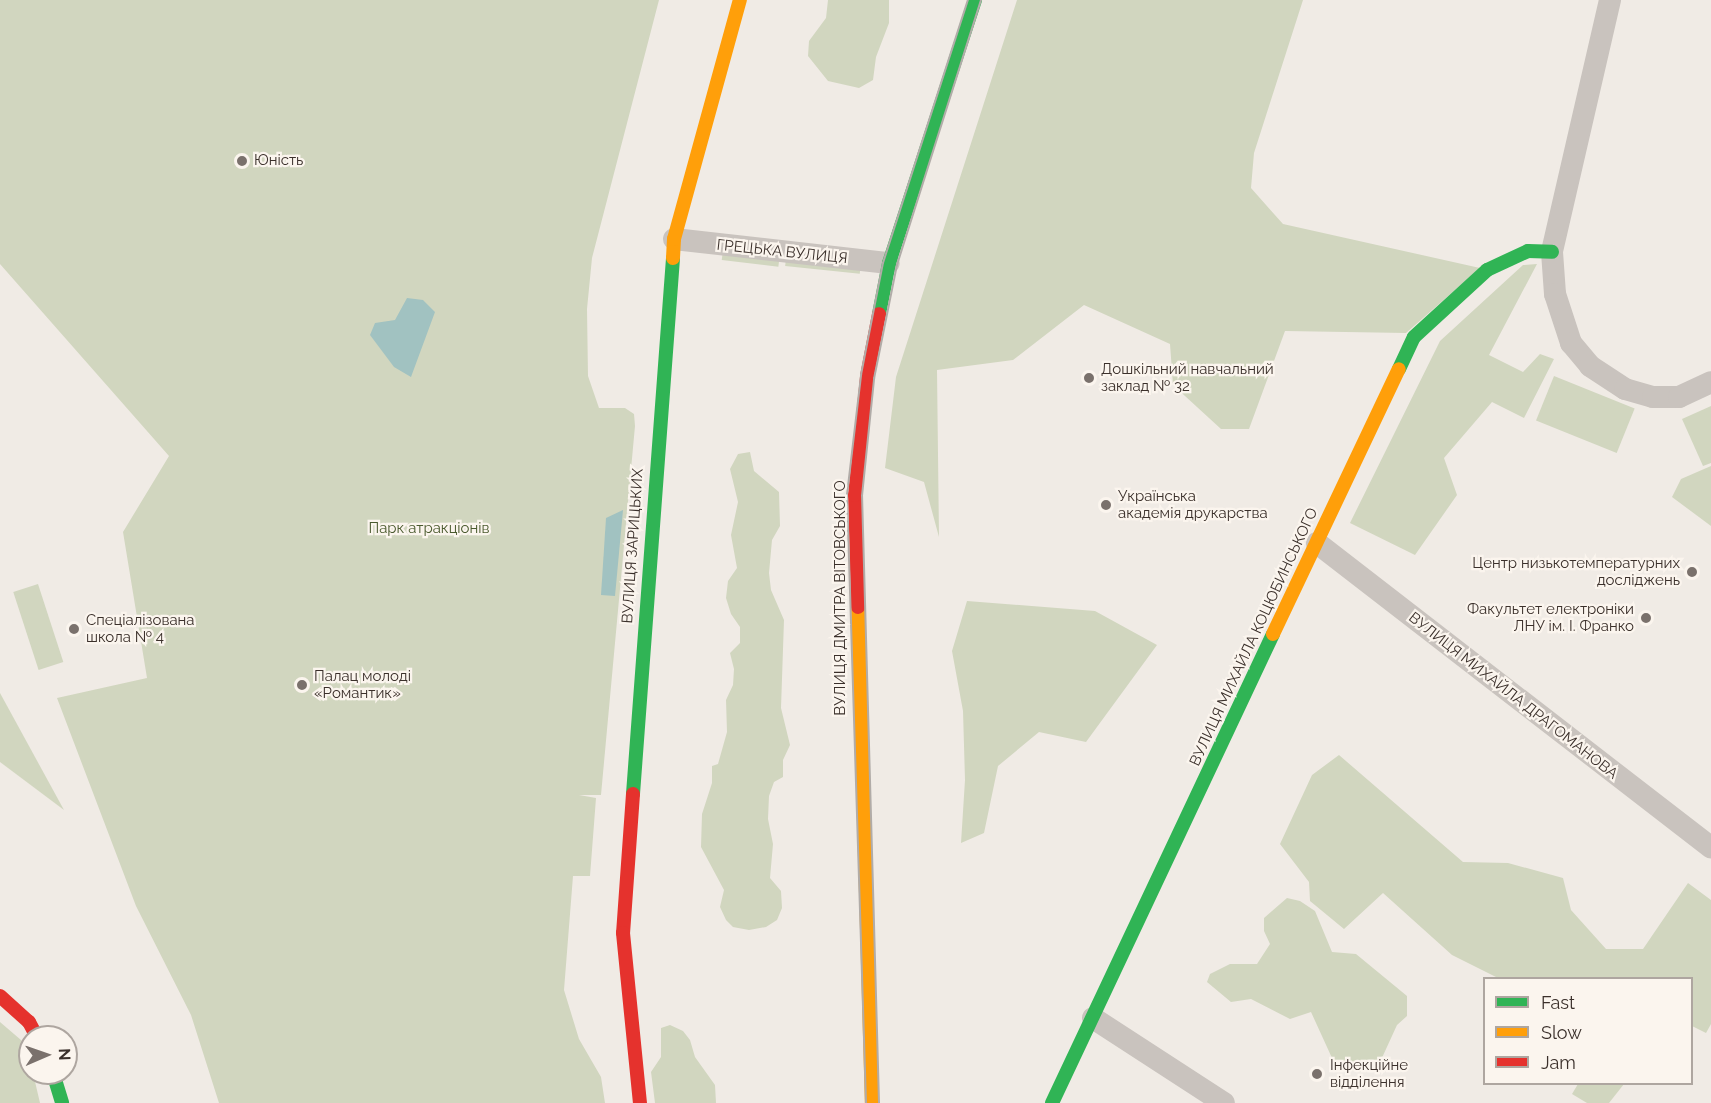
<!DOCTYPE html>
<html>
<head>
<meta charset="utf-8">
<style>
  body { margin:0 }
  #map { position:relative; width:1711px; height:1103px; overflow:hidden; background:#f0ebe5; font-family:Raleway,sans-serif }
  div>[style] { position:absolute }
  .green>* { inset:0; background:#d1d6bf; transform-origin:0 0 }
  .water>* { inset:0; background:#a1c2c1 }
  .street>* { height:22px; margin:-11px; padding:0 11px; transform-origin:11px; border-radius:11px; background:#c9c3be }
  .fast>* { height:14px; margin:-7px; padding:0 7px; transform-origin:7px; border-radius:7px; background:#30b455 }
  .slow>* { height:14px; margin:-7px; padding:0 7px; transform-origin:7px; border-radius:7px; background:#ff9f0a }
  .jam>* { height:14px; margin:-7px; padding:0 7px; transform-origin:7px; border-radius:7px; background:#e5322d }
  .tram>* { height:1.5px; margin:-0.75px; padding:0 0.75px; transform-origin:0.75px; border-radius:0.75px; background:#b1aca8 }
  .dots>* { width:16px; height:16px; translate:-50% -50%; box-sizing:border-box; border:3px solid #fbf5ee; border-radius:50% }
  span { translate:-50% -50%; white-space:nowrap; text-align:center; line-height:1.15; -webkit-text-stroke:4.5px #fbf5ee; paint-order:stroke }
  .poi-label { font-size:15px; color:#3b302b }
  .left { translate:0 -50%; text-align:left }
  .right { translate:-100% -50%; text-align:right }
  .street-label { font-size:15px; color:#3b302b }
  .park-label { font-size:15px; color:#4a5a2e }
  .legend { position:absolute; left:1483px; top:977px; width:210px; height:108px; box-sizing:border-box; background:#fbf5ee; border:2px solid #aea6a0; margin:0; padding:8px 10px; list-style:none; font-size:18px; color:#3b302b }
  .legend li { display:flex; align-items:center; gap:12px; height:30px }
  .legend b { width:30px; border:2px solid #aea6a0 }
  .north { position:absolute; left:18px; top:1025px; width:60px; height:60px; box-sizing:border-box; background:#fbf5ee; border:2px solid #aea6a0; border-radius:50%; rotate:88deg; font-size:16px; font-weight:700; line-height:24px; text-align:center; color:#3b302b }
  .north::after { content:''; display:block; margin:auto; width:21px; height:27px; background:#7a716c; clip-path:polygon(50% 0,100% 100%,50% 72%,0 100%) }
</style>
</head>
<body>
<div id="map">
  <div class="green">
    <i style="clip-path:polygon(0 0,659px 0,592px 258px,587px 309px,588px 376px,599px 408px,625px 408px,634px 414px,635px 426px,601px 795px,579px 795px,596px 798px,590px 876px,573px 876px,564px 990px,579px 1039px,601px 1077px,605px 1103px,219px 1103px,191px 1015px,136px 906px,57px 698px,147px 678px,123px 532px,169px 456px,0 264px)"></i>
    <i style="clip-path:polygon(828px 0,889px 0,889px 23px,876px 57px,873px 80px,859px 88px,828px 81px,808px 56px,809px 41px,826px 18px)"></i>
    <i style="clip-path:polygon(1017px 0,1303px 0,1254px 153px,1251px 188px,1283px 224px,1480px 268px,1406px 333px,1285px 331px,1249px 429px,1221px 429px,1173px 385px,1170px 344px,1084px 305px,1013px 360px,937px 370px,939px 537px,924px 482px,885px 468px,896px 377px)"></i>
    <i style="left:723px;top:250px;width:57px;height:10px;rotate:7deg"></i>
    <i style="left:786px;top:258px;width:75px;height:8px;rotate:6deg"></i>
    <i style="clip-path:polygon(1537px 264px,1489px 355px,1523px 372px,1540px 354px,1554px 359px,1524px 418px,1492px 402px,1444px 458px,1457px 495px,1415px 555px,1350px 523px,1440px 341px,1523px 265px)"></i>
    <i style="left:1554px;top:376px;width:87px;height:48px;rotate:22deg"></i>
    <i style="clip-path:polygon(1711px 406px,1711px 463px,1703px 466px,1682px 419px)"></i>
    <i style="clip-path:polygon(750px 452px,754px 471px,779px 492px,780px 526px,772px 540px,769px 573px,771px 590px,784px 620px,781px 708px,790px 745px,783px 760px,783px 777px,774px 782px,769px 796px,768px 819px,773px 844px,770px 878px,781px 891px,782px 908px,777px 920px,766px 927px,749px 930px,733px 927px,726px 920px,720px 907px,724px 890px,701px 847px,702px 814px,712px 783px,712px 766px,718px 764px,727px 732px,726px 700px,733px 685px,734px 669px,730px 653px,740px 643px,740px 627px,731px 614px,726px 598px,728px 581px,737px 568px,731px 535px,738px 502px,730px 469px,738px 454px)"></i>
    <i style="clip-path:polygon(1711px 466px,1711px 526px,1672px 497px,1681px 479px)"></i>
    <i style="left:38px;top:584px;width:82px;height:26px;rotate:72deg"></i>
    <i style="clip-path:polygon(967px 601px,1095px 611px,1157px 645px,1086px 742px,1039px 732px,998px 766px,984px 833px,961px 843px,965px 780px,963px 711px,952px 651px)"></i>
    <i style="clip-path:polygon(0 693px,64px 810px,0 762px)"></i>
    <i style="clip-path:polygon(1339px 755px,1463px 862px,1508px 863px,1563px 878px,1571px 910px,1606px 949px,1643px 949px,1688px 883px,1711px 900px,1711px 1024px,1706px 1033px,1692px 1026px,1692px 978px,1498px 978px,1452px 955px,1383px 893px,1344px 929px,1310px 901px,1309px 882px,1280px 844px,1312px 775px)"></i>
    <i style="clip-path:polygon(1287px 898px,1300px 901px,1315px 911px,1332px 952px,1356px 954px,1407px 996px,1407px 1016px,1397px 1025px,1381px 1060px,1363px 1072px,1350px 1070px,1332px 1058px,1311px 1012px,1290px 1019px,1251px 999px,1231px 1002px,1207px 982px,1210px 974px,1230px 964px,1257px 964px,1270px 944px,1264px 931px,1264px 918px)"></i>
    <i style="clip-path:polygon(0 1022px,28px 1046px,30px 1073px,33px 1073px,40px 1103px,0 1103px)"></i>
    <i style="clip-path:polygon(670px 1025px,683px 1031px,690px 1040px,695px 1057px,715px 1085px,716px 1103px,655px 1103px,651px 1072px,661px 1057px,661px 1028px)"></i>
    <i style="clip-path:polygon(1578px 1084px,1624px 1084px,1609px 1103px,1587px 1103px,1572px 1094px)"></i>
  </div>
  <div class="water">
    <i style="clip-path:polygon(407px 298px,423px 300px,435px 312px,411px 377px,394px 367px,370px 335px,375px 323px,395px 320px)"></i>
    <i style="clip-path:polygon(623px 510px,615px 596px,601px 595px,606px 518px)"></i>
  </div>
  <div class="street">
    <i style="left:1610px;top:0;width:259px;rotate:103deg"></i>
    <i style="left:1552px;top:252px;width:42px;rotate:85.9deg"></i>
    <i style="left:1555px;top:294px;width:52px;rotate:71.9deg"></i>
    <i style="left:1571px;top:343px;width:30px;rotate:50deg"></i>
    <i style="left:1590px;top:366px;width:42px;rotate:33.3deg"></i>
    <i style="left:1625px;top:389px;width:29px;rotate:16deg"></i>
    <i style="left:1653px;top:397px;width:26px"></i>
    <i style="left:1679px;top:397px;width:35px;rotate:-25deg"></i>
    <i style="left:674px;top:239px;width:216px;rotate:6.4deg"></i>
    <i style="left:1317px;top:543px;width:498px;rotate:37.7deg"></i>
    <i style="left:1093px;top:1018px;width:156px;rotate:33deg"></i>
  </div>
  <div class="fast">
    <i style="left:879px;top:314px;width:52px;rotate:-78.9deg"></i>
    <i style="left:889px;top:263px;width:277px;rotate:-71.9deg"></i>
    <i style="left:1399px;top:369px;width:35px;rotate:-65deg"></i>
    <i style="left:1414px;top:337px;width:99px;rotate:-42.5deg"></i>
    <i style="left:1487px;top:270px;width:45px;rotate:-24.9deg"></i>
    <i style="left:1528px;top:251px;width:24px;rotate:2deg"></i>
    <i style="left:633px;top:794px;width:537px;rotate:-85.73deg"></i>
    <i style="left:53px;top:1073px;width:31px;rotate:73deg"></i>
    <i style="left:1052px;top:1103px;width:518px;rotate:-64.77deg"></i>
  </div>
  <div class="slow">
    <i style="left:673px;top:258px;width:19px;rotate:-87deg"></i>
    <i style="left:674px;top:239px;width:248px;rotate:-74.6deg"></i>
    <i style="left:858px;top:607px;width:496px;rotate:88.4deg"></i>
    <i style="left:1273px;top:634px;width:293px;rotate:-64.6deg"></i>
  </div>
  <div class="jam">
    <i style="left:858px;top:607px;width:112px;rotate:-91.5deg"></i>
    <i style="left:855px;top:495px;width:120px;rotate:-84.2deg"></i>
    <i style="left:867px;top:376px;width:63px;rotate:-79deg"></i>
    <i style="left:633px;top:794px;width:139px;rotate:94.1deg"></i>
    <i style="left:623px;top:933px;width:171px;rotate:84.3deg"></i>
    <i style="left:0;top:996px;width:39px;rotate:42deg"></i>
    <i style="left:29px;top:1022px;width:17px;rotate:62deg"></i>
  </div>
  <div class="tram">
    <i style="left:866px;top:1103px;width:608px;rotate:-91.79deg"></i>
    <i style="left:847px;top:495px;width:121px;rotate:-83.3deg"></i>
    <i style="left:861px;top:375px;width:114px;rotate:-78.9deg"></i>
    <i style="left:883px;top:263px;width:276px;rotate:-72.1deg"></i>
    <i style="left:879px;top:1103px;width:607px;rotate:-91.6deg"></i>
    <i style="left:862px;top:496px;width:118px;rotate:-84.1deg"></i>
    <i style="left:874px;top:379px;width:116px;rotate:-78.6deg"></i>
    <i style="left:897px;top:265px;width:278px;rotate:-72.4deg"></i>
  </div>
  <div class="dots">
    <i style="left:242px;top:161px;background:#7a716c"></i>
    <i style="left:1089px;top:378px;background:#7a716c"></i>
    <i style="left:1106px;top:505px;background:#7a716c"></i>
    <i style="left:1692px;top:572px;background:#7a716c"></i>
    <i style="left:1646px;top:618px;background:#7a716c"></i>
    <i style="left:74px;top:629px;background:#7a716c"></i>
    <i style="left:302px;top:685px;background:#7a716c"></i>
    <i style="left:1317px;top:1074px;background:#7a716c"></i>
  </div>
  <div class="poi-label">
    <span class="left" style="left:254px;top:161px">Юність</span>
    <span class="left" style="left:1101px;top:378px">Дошкільний навчальний<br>заклад № 32</span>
    <span class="left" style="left:1118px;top:505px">Українська<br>академія друкарства</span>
    <span class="right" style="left:1680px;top:572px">Центр низькотемпературних<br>досліджень</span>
    <span class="right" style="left:1634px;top:618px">Факультет електроніки<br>ЛНУ ім. І. Франко</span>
    <span class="left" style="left:86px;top:629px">Спеціалізована<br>школа № 4</span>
    <span class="left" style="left:314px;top:685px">Палац молоді<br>«Романтик»</span>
    <span class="left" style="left:1330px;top:1074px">Інфекційне<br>відділення</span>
  </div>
  <div class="street-label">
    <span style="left:782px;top:252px;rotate:6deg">ГРЕЦЬКА ВУЛИЦЯ</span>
    <span style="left:633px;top:546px;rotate:-86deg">ВУЛИЦЯ ЗАРИЦЬКИХ</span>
    <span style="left:841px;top:598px;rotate:-90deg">ВУЛИЦЯ ДМИТРА ВІТОВСЬКОГО</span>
    <span style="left:1254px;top:637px;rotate:-65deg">ВУЛИЦЯ МИХАЙЛА КОЦЮБИНСЬКОГО</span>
    <span style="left:1513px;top:696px;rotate:38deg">ВУЛИЦЯ МИХАЙЛА ДРАГОМАНОВА</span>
  </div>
  <div class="park-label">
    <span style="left:429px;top:529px">Парк атракціонів</span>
  </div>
  <ul class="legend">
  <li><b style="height:8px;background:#30b455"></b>Fast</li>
  <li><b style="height:8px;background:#ff9f0a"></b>Slow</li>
  <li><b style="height:8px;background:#e5322d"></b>Jam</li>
  </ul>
  <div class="north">N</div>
</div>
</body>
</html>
